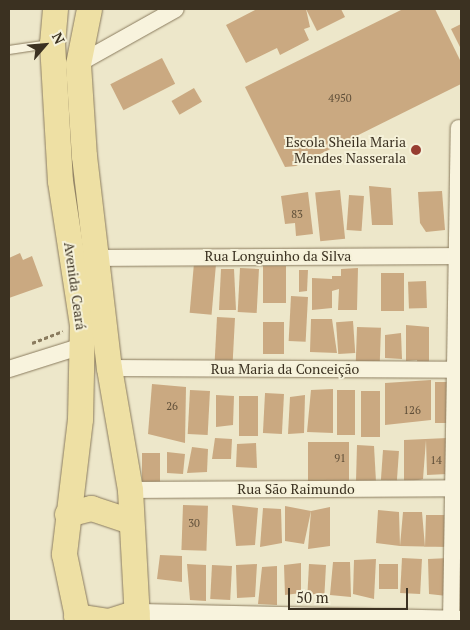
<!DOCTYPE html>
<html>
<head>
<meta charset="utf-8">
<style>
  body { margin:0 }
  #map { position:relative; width:470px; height:630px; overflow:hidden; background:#ede7ca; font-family:"PT Serif",serif }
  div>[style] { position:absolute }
  .building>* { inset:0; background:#caa981; transform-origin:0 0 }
  .path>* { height:3px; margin-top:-1.5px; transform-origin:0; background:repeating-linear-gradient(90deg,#8a7b5e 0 4px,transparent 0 6.5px) }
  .roads { filter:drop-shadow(0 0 1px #8a7b5e) drop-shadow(0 0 1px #8a7b5e) }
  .lane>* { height:8px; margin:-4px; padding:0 4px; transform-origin:4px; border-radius:4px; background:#f8f3dd }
  .street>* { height:16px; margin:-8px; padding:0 8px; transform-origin:8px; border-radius:8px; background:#f8f3dd }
  .primary>* { height:25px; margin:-12.5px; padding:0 12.5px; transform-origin:12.5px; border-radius:12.5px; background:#eee0a4 }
  .dots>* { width:14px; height:14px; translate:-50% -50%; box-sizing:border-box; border:2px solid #f5f1d9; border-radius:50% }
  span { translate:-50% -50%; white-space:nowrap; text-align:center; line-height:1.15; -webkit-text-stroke:4px #f5f1d9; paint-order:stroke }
  .number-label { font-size:11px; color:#5f4f39 }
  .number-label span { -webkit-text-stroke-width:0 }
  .poi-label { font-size:14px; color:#3b3121 }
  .right { translate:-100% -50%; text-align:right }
  .street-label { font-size:14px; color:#3b3121 }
  .frame { position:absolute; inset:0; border:10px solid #3b3121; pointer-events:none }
  .north { position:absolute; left:20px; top:20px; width:50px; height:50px; -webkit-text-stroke:4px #f5f1d9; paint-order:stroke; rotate:63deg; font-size:14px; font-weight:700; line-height:20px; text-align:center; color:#3b3121 }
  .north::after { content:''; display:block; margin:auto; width:18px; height:22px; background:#3b3121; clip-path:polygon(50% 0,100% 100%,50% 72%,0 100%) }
  .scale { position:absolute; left:288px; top:588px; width:120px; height:22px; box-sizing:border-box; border:2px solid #3b3121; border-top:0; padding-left:6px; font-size:15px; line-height:18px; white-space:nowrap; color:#3b3121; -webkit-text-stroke:4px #f5f1d9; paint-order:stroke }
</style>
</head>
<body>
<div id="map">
  <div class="building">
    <i style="clip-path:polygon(257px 9px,306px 9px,310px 27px,304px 29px,309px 40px,280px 55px,277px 48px,246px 63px,226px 25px)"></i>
    <i style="clip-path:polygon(306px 9px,341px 9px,345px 17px,317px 31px)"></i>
    <i style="clip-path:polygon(403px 9px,435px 9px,461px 62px,461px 84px,296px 166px,285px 167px,245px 87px)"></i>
    <i style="clip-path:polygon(461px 24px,461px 49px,451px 29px)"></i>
    <i style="left:162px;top:58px;width:29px;height:58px;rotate:63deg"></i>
    <i style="left:194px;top:88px;width:16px;height:26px;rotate:60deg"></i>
    <i style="clip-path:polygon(369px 186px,391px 188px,393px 225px,372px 225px)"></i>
    <i style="left:340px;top:190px;width:49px;height:25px;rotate:84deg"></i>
    <i style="clip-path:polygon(442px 191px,445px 230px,426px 232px,420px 223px,418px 192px)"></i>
    <i style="clip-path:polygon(308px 192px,313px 234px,296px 236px,295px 223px,285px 224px,281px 196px)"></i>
    <i style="left:349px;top:195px;width:15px;height:35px;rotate:4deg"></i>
    <i style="clip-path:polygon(20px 253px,23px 260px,32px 256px,43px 286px,9px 298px,9px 258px)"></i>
    <i style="left:194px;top:263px;width:22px;height:50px;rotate:5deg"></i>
    <i style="left:286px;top:266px;width:37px;height:23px;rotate:90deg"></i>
    <i style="left:240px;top:268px;width:19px;height:44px;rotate:3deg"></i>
    <i style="clip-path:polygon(358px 268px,357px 310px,338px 310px,339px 289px,332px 291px,332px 308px,312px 310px,312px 278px,332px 279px,332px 276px,341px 276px,341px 269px)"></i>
    <i style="clip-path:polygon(221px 269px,234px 269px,236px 310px,219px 310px)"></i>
    <i style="clip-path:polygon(299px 270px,308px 270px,307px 291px,299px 292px)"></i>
    <i style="left:381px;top:273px;width:23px;height:38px"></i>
    <i style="left:426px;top:281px;width:27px;height:18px;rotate:88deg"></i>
    <i style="left:291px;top:296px;width:17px;height:45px;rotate:3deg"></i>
    <i style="left:217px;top:317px;width:18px;height:47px;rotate:3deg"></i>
    <i style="clip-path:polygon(311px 319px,332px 319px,337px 353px,310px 352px)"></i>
    <i style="left:353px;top:321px;width:32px;height:17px;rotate:86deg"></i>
    <i style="left:263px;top:322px;width:21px;height:32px"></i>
    <i style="clip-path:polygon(406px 325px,429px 327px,429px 369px,418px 368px,417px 360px,406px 361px)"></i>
    <i style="left:357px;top:327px;width:24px;height:34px;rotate:2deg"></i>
    <i style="clip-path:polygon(401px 333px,402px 359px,385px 358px,385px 335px)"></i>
    <i style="clip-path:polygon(431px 380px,431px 420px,385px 425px,385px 383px)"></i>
    <i style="left:435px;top:382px;width:20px;height:41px"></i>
    <i style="clip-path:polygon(152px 384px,186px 387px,185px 443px,148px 434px)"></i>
    <i style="clip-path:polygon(333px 389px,333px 433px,307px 432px,311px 390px)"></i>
    <i style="left:190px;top:390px;width:20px;height:44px;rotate:3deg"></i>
    <i style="left:337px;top:390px;width:18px;height:45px"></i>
    <i style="left:380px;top:391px;width:46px;height:19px;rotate:90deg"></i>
    <i style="left:284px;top:394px;width:40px;height:19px;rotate:93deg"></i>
    <i style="clip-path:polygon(216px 395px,234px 396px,233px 425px,216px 427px)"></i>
    <i style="clip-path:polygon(305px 395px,304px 433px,288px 434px,290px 397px)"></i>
    <i style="left:239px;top:396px;width:19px;height:40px"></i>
    <i style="clip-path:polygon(215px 438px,232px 439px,231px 459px,212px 459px)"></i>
    <i style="clip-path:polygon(447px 438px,447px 474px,427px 475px,426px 440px,423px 479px,404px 483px,404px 440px)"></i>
    <i style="left:308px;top:442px;width:41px;height:43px"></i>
    <i style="clip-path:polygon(256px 443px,257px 468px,236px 467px,237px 444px)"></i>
    <i style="clip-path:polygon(357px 445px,374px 446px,376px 482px,356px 481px)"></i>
    <i style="clip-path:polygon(192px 447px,208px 449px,207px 472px,187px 473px)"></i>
    <i style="left:383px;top:450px;width:16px;height:30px;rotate:4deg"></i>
    <i style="clip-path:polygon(167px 452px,185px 454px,183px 474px,167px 473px)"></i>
    <i style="left:160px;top:453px;width:31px;height:18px;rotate:90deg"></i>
    <i style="left:183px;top:505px;width:25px;height:45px;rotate:2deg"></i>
    <i style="clip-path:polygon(232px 505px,258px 508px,255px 545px,236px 546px)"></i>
    <i style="clip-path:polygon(285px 506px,311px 511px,304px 544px,285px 541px)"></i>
    <i style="clip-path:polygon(330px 507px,330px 546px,308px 549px,311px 511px)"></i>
    <i style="clip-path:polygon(263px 508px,281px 509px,282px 543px,260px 547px)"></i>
    <i style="clip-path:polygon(378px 510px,399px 512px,400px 546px,403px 512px,422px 512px,425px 547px,426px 515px,446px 515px,447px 547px,400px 546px,376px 543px)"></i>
    <i style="clip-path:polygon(160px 555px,182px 556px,182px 582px,157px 579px)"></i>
    <i style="left:402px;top:558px;width:20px;height:35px;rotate:3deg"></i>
    <i style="clip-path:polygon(449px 558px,447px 596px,429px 594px,428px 559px)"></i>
    <i style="clip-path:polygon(376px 559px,374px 599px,353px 594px,354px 560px)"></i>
    <i style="clip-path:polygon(333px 562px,350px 562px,351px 597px,330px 595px)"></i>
    <i style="clip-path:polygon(301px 563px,301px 593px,285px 595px,284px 565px)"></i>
    <i style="clip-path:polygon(187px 564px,206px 565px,206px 601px,190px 600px)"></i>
    <i style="clip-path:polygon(257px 564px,255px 597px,237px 598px,236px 565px)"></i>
    <i style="left:309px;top:564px;width:17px;height:30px;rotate:3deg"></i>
    <i style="left:379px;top:564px;width:19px;height:25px"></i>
    <i style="left:212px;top:565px;width:20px;height:34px;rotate:3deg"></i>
    <i style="clip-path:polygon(277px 566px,277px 605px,258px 604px,262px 567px)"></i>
  </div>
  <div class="path">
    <i style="left:32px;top:343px;width:33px;rotate:-21deg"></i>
  </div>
  <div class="roads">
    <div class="lane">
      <i style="left:9px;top:50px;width:40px;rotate:-8.5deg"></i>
    </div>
    <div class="street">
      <i style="left:78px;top:64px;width:112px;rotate:-29.3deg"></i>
      <i style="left:94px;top:258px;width:367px;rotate:-0.3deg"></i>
      <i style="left:109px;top:368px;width:352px;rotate:0.3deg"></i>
      <i style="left:9px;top:369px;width:77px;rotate:-17.5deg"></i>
      <i style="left:130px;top:490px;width:330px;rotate:-0.3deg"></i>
      <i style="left:137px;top:612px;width:324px;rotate:1.2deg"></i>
      <i style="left:451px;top:621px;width:493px;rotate:-89.1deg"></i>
    </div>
    <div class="primary">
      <i style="left:55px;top:9px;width:34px;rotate:95deg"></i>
      <i style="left:52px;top:43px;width:138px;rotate:86.7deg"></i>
      <i style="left:60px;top:181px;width:145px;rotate:81.3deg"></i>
      <i style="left:82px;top:324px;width:95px;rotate:91.2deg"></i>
      <i style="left:80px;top:419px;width:136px;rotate:96.8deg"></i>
      <i style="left:64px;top:554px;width:68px;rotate:78.2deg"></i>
      <i style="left:89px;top:9px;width:56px;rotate:101.3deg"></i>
      <i style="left:78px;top:64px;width:92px;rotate:86.3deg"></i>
      <i style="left:84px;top:156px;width:213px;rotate:83.3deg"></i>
      <i style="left:109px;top:368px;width:124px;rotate:80.2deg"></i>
      <i style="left:130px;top:490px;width:131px;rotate:86.9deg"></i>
      <i style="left:67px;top:514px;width:25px;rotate:-14deg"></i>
      <i style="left:91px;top:508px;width:41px;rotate:18.4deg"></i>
      <i style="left:76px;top:616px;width:33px;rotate:9deg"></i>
      <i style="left:109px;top:621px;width:29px;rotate:-18deg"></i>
    </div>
  </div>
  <div class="dots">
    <i style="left:416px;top:150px;background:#973d30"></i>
  </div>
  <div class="number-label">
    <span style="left:340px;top:98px">4950</span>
    <span style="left:297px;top:214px">83</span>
    <span style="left:172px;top:406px">26</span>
    <span style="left:412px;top:410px">126</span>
    <span style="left:340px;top:458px">91</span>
    <span style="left:436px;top:460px">14</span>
    <span style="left:194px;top:523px">30</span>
  </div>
  <div class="poi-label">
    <span class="right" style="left:406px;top:150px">Escola Sheila Maria<br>Mendes Nasserala</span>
  </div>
  <div class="street-label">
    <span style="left:278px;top:256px">Rua Longuinho da Silva</span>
    <span style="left:75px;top:286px;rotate:82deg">Avenida Ceará</span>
    <span style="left:285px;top:369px">Rua Maria da Conceição</span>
    <span style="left:296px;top:489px">Rua São Raimundo</span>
  </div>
  <div class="frame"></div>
  <div class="north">N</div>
  <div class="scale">50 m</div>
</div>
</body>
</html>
